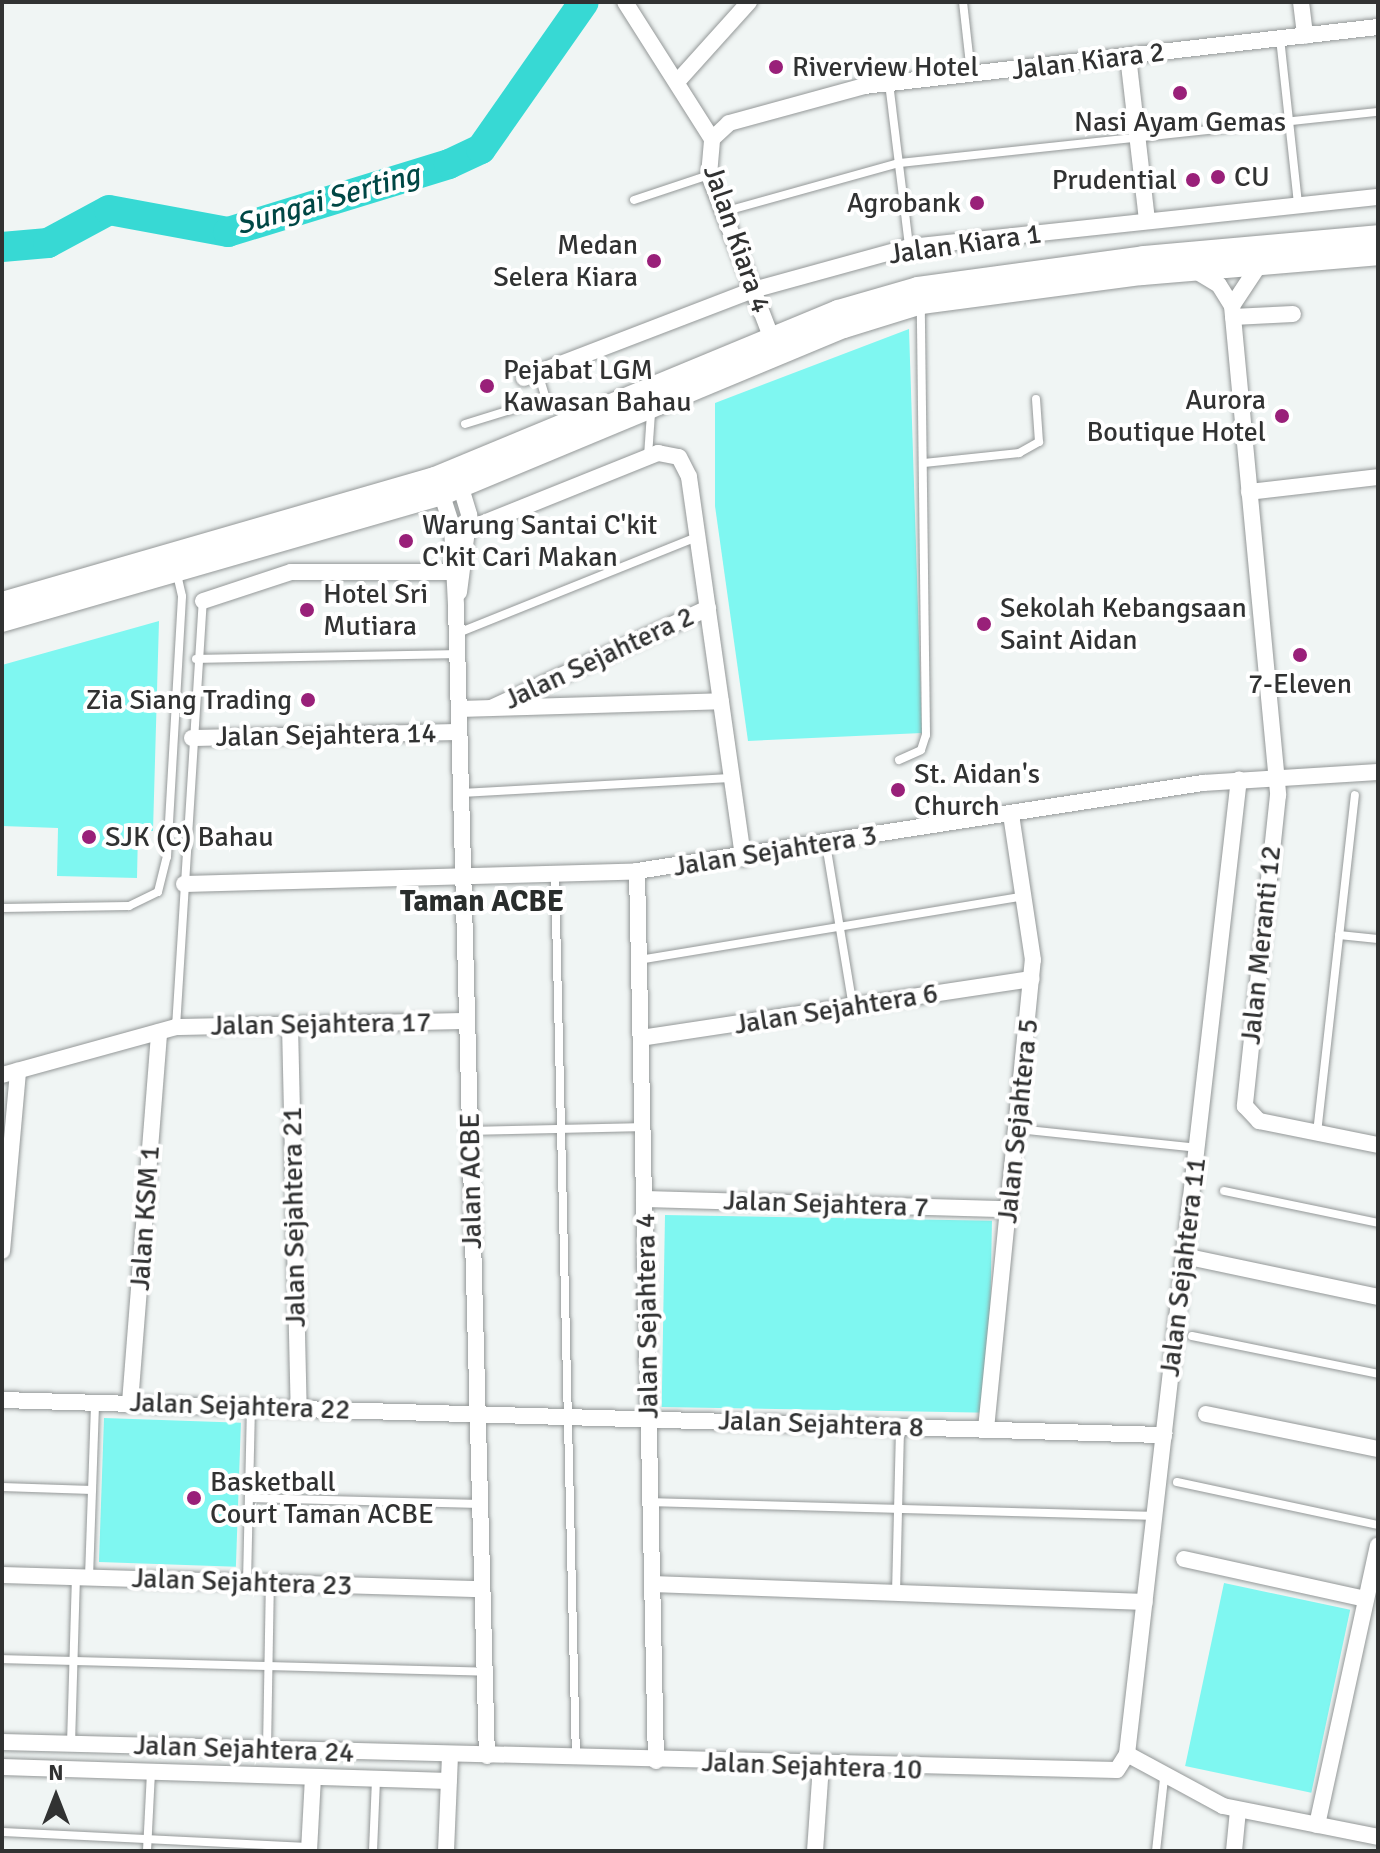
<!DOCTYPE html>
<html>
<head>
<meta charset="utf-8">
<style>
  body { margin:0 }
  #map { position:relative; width:1380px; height:1853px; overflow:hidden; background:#f0f5f4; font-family:Signika,sans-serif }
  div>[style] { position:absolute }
  .green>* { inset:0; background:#7ff7f1; transform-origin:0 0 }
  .river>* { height:30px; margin:-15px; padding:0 15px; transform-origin:15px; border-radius:15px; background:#37d9d4 }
  .roads { filter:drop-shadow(0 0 2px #949898) drop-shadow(0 0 2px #949898) }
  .lane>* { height:8px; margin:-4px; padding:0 4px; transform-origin:4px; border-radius:4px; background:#fff }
  .street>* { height:16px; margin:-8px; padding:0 8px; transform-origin:8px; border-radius:8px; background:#fff }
  .secondary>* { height:22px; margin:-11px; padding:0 11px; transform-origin:11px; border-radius:11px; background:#fff }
  .dots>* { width:22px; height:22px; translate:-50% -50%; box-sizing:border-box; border:4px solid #fff; border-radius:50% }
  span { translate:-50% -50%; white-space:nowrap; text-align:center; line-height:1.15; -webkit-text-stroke:8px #fff; paint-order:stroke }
  .street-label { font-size:28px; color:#313232 }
  .poi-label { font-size:28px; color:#313232 }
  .left { translate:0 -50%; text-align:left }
  .right { translate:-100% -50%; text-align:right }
  .water-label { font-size:30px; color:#004745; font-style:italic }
  .neighbourhood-label { font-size:30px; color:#292d2c; font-weight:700 }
  .frame { position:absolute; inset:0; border:4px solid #313232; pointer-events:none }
  .north { position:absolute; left:16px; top:1757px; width:80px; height:80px; -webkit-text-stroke:6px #fff; paint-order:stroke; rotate:0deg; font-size:22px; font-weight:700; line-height:32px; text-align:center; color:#313232 }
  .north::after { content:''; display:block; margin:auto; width:28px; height:36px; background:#313232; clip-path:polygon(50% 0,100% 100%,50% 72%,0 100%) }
</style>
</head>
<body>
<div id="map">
  <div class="green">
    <i style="clip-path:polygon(909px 329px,922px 733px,748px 741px,715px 506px,715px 403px)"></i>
    <i style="clip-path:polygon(159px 621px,153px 831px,138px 831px,137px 878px,57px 876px,58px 828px,2px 826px,2px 665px)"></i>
    <i style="left:665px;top:1215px;width:327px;height:192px;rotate:1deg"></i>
    <i style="left:104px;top:1418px;width:137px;height:144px;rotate:2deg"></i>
    <i style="left:1224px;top:1583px;width:129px;height:187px;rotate:12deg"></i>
  </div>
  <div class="river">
    <i style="left:2px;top:247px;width:46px;rotate:-5deg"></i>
    <i style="left:48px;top:243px;width:69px;rotate:-28.4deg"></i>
    <i style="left:109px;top:210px;width:121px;rotate:10.5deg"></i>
    <i style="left:228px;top:232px;width:231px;rotate:-17.1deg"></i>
    <i style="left:449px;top:164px;width:35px;rotate:-25deg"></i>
    <i style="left:481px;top:149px;width:179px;rotate:-55deg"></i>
  </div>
  <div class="roads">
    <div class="lane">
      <i style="left:963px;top:2px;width:71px;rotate:83.6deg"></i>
      <i style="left:1280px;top:38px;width:168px;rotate:83.8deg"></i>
      <i style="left:889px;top:83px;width:165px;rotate:83deg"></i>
      <i style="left:634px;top:200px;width:79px;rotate:-18.4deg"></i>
      <i style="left:723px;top:212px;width:183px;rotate:-15.6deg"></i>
      <i style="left:899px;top:163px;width:482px;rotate:-6.1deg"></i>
      <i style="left:465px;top:424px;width:85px;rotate:-17.2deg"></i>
      <i style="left:546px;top:399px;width:27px;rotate:-107deg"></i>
      <i style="left:648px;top:456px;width:43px;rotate:-86deg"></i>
      <i style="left:924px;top:463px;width:96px;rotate:-6deg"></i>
      <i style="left:1019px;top:453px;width:23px;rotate:-29deg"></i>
      <i style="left:1039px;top:442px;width:43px;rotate:-94deg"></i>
      <i style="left:458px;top:633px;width:258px;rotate:-21.9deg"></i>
      <i style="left:196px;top:659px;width:261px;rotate:-1.1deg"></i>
      <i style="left:899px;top:760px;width:24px;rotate:-24deg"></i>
      <i style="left:921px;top:750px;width:16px;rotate:-72deg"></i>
      <i style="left:926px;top:735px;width:431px;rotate:-90.7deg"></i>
      <i style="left:461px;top:793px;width:270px;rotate:-3.2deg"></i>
      <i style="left:826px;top:844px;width:165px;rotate:80.6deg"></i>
      <i style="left:555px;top:875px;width:883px;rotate:88.64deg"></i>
      <i style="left:2px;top:908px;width:127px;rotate:-0.9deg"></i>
      <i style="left:129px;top:906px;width:32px;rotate:-26deg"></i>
      <i style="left:158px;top:892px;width:36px;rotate:-76deg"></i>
      <i style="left:167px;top:857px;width:261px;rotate:-86.7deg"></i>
      <i style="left:182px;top:596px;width:26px;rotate:-103deg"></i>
      <i style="left:1339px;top:935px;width:39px;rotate:6deg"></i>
      <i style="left:639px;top:960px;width:390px;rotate:-9.4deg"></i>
      <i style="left:176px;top:1027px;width:427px;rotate:-86.4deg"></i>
      <i style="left:1017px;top:1129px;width:181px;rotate:6deg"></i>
      <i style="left:471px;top:1131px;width:172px;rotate:-1.3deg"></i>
      <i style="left:1317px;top:1133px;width:340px;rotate:-83.6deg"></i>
      <i style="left:1224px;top:1191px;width:157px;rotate:11.7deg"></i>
      <i style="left:1192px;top:1336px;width:190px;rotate:11.5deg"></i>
      <i style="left:1177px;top:1482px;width:206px;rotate:12.1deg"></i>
      <i style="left:2px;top:1487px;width:90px;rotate:1.9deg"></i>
      <i style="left:249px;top:1498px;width:231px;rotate:1.5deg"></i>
      <i style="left:651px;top:1502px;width:503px;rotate:1.59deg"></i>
      <i style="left:89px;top:1577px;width:175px;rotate:-88deg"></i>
      <i style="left:247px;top:1582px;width:174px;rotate:-88.7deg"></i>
      <i style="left:896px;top:1593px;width:166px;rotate:-88.6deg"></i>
      <i style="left:2px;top:1659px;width:482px;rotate:1.5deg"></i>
      <i style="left:71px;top:1744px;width:166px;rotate:-88.3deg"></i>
      <i style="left:267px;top:1749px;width:166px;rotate:-89deg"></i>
      <i style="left:2px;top:1832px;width:307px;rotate:2.8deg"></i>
      <i style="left:147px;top:1851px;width:78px;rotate:-87.1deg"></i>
      <i style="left:373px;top:1851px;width:72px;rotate:-87.6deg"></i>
      <i style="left:1156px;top:1851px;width:73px;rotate:-83.7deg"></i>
    </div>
    <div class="street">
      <i style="left:625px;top:2px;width:162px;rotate:57.6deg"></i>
      <i style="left:1301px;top:2px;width:34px;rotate:83deg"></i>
      <i style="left:1128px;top:56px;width:166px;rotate:83.4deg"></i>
      <i style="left:677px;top:82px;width:108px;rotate:-48deg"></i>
      <i style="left:1259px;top:265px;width:49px;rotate:123.4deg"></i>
      <i style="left:1232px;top:306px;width:491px;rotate:84.6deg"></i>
      <i style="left:1278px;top:795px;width:313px;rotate:96.1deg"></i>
      <i style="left:1245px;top:1106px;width:21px;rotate:47deg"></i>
      <i style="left:1259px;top:1121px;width:121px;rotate:11.4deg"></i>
      <i style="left:1194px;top:270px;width:29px;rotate:31deg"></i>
      <i style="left:1219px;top:285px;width:25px;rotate:58deg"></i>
      <i style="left:1233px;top:317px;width:60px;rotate:-2.9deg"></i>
      <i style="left:775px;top:347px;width:184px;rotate:-111deg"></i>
      <i style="left:709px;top:175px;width:36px;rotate:-85deg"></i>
      <i style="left:712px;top:139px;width:23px;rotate:-43deg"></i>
      <i style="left:729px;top:123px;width:140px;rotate:-15.3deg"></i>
      <i style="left:864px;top:86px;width:517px;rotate:-6.55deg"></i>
      <i style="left:524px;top:378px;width:245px;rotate:-21deg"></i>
      <i style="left:753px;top:290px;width:162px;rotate:-15.4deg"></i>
      <i style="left:909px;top:247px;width:472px;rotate:-6.1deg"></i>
      <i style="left:458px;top:478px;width:39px;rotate:73deg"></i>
      <i style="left:469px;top:515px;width:78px;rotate:97.4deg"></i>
      <i style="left:439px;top:486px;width:42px;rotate:72deg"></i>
      <i style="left:452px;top:526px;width:80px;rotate:87.1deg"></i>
      <i style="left:456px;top:606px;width:1150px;rotate:88.46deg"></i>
      <i style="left:1249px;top:492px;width:130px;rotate:-6.6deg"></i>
      <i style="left:469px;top:529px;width:204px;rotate:-21.9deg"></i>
      <i style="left:658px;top:453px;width:21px;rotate:11deg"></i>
      <i style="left:679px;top:457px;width:22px;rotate:63deg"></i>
      <i style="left:689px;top:477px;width:385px;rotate:81.9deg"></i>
      <i style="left:203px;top:601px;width:93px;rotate:-18.2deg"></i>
      <i style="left:291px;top:572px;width:161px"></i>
      <i style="left:491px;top:708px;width:239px;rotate:-24.7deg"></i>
      <i style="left:459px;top:709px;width:262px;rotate:-1.7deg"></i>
      <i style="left:192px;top:738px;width:267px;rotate:-1.3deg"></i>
      <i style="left:637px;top:871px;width:890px;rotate:88.78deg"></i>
      <i style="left:184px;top:884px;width:453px;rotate:-1.6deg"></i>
      <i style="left:637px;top:871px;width:573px;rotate:-8.84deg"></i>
      <i style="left:1203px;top:783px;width:175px;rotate:-3.6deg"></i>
      <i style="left:290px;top:1025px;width:383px;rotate:88.7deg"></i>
      <i style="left:641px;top:1038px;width:395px;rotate:-8.6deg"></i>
      <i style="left:2px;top:1075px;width:180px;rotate:-15.4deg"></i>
      <i style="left:176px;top:1027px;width:291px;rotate:-1.2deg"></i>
      <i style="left:644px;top:1199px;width:365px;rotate:1.6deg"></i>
      <i style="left:2px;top:1251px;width:181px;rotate:-84.9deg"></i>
      <i style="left:1184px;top:1256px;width:198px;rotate:11.9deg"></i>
      <i style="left:2px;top:1400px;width:1163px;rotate:1.73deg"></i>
      <i style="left:130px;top:1403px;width:372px;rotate:-85.5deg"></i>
      <i style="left:1206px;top:1414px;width:176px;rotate:11.5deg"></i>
      <i style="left:986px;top:1429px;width:471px;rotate:-84.3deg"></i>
      <i style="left:1033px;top:960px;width:148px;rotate:-98.6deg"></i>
      <i style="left:1184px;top:1559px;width:186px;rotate:12.4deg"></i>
      <i style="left:2px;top:1575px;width:480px;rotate:1.7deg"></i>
      <i style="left:653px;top:1584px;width:492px;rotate:2.1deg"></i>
      <i style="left:2px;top:1742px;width:1115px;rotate:1.44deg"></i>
      <i style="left:1117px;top:1770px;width:19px;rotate:-58deg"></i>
      <i style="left:1127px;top:1754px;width:981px;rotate:-83.45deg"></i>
      <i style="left:1127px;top:1754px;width:109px;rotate:28.4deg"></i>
      <i style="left:1223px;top:1806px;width:158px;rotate:11.3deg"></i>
      <i style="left:2px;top:1767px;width:447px;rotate:1.8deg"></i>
      <i style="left:1317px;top:1825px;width:286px;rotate:-77.7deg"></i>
      <i style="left:309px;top:1851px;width:74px;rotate:-86.9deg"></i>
      <i style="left:446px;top:1851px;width:96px;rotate:-87.6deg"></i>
      <i style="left:815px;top:1851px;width:85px;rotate:-86deg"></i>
      <i style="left:1234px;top:1851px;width:41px;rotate:-84.4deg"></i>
    </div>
    <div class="secondary">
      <i style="left:2px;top:603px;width:451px;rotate:-16.1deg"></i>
      <i style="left:435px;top:478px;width:436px;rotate:-22.5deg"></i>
      <i style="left:838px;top:311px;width:83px;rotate:-16deg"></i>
      <i style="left:918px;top:288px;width:228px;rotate:-7.8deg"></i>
      <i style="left:1144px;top:257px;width:235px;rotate:-5.1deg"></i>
      <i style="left:2px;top:621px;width:458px;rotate:-16.1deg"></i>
      <i style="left:442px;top:494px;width:435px;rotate:-22.6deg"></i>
      <i style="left:844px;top:327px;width:81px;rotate:-17.3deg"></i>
      <i style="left:921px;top:303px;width:223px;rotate:-7.5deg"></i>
      <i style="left:1142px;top:274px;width:237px;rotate:-4.8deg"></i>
    </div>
  </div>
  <div class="dots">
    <i style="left:776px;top:67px;background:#992079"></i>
    <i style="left:1180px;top:93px;background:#992079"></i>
    <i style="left:1218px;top:177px;background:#992079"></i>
    <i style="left:1193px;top:180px;background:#992079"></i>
    <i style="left:977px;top:203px;background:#992079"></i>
    <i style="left:654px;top:261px;background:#992079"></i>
    <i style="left:487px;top:386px;background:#992079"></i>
    <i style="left:1282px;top:416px;background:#992079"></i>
    <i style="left:406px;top:541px;background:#992079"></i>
    <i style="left:307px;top:610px;background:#992079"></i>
    <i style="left:984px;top:624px;background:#992079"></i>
    <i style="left:1300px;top:655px;background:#992079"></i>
    <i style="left:308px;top:700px;background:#992079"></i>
    <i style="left:898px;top:790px;background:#992079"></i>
    <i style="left:89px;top:837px;background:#992079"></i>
    <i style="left:194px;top:1498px;background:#992079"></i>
  </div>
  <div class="street-label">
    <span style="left:1088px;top:61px;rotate:-7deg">Jalan Kiara 2</span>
    <span style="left:737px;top:239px;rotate:71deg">Jalan Kiara 4</span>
    <span style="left:965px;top:244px;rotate:-8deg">Jalan Kiara 1</span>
    <span style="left:599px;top:658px;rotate:-25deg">Jalan Sejahtera 2</span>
    <span style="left:326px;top:735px;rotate:-1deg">Jalan Sejahtera 14</span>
    <span style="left:775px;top:851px;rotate:-9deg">Jalan Sejahtera 3</span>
    <span style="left:1261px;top:945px;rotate:-84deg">Jalan Meranti 12</span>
    <span style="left:836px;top:1009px;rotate:-9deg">Jalan Sejahtera 6</span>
    <span style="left:321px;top:1024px;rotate:-1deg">Jalan Sejahtera 17</span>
    <span style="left:1018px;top:1121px;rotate:-84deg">Jalan Sejahtera 5</span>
    <span style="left:471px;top:1181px;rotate:-91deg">Jalan ACBE</span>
    <span style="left:826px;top:1204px;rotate:2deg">Jalan Sejahtera 7</span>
    <span style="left:294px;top:1217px;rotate:-91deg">Jalan Sejahtera 21</span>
    <span style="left:145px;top:1218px;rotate:-86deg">Jalan KSM 1</span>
    <span style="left:1183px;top:1267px;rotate:-83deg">Jalan Sejahtera 11</span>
    <span style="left:647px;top:1316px;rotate:-91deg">Jalan Sejahtera 4</span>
    <span style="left:240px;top:1406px;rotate:2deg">Jalan Sejahtera 22</span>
    <span style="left:821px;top:1424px;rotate:2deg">Jalan Sejahtera 8</span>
    <span style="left:242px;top:1582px;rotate:2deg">Jalan Sejahtera 23</span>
    <span style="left:244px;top:1749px;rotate:2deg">Jalan Sejahtera 24</span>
    <span style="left:812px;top:1766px;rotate:2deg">Jalan Sejahtera 10</span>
  </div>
  <div class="poi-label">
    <span class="left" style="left:792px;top:67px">Riverview Hotel</span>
    <span style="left:1180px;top:122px">Nasi Ayam Gemas</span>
    <span class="left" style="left:1234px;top:177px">CU</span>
    <span class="right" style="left:1177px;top:180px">Prudential</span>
    <span class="right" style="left:961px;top:203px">Agrobank</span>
    <span class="right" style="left:638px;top:261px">Medan<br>Selera Kiara</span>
    <span class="left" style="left:503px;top:386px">Pejabat LGM<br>Kawasan Bahau</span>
    <span class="right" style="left:1266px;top:416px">Aurora<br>Boutique Hotel</span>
    <span class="left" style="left:422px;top:541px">Warung Santai C'kit<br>C'kit Cari Makan</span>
    <span class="left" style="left:323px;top:610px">Hotel Sri<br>Mutiara</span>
    <span class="left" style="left:1000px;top:624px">Sekolah Kebangsaan<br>Saint Aidan</span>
    <span style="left:1300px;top:684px">7-Eleven</span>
    <span class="right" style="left:292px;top:700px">Zia Siang Trading</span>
    <span class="left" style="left:914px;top:790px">St. Aidan's<br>Church</span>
    <span class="left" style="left:105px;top:837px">SJK (C) Bahau</span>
    <span class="left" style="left:210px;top:1498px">Basketball<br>Court Taman ACBE</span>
  </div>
  <div class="water-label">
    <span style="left:328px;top:200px;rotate:-16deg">Sungai Serting</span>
  </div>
  <div class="neighbourhood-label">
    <span style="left:482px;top:902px">Taman ACBE</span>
  </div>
  <div class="frame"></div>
  <div class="north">N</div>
</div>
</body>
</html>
